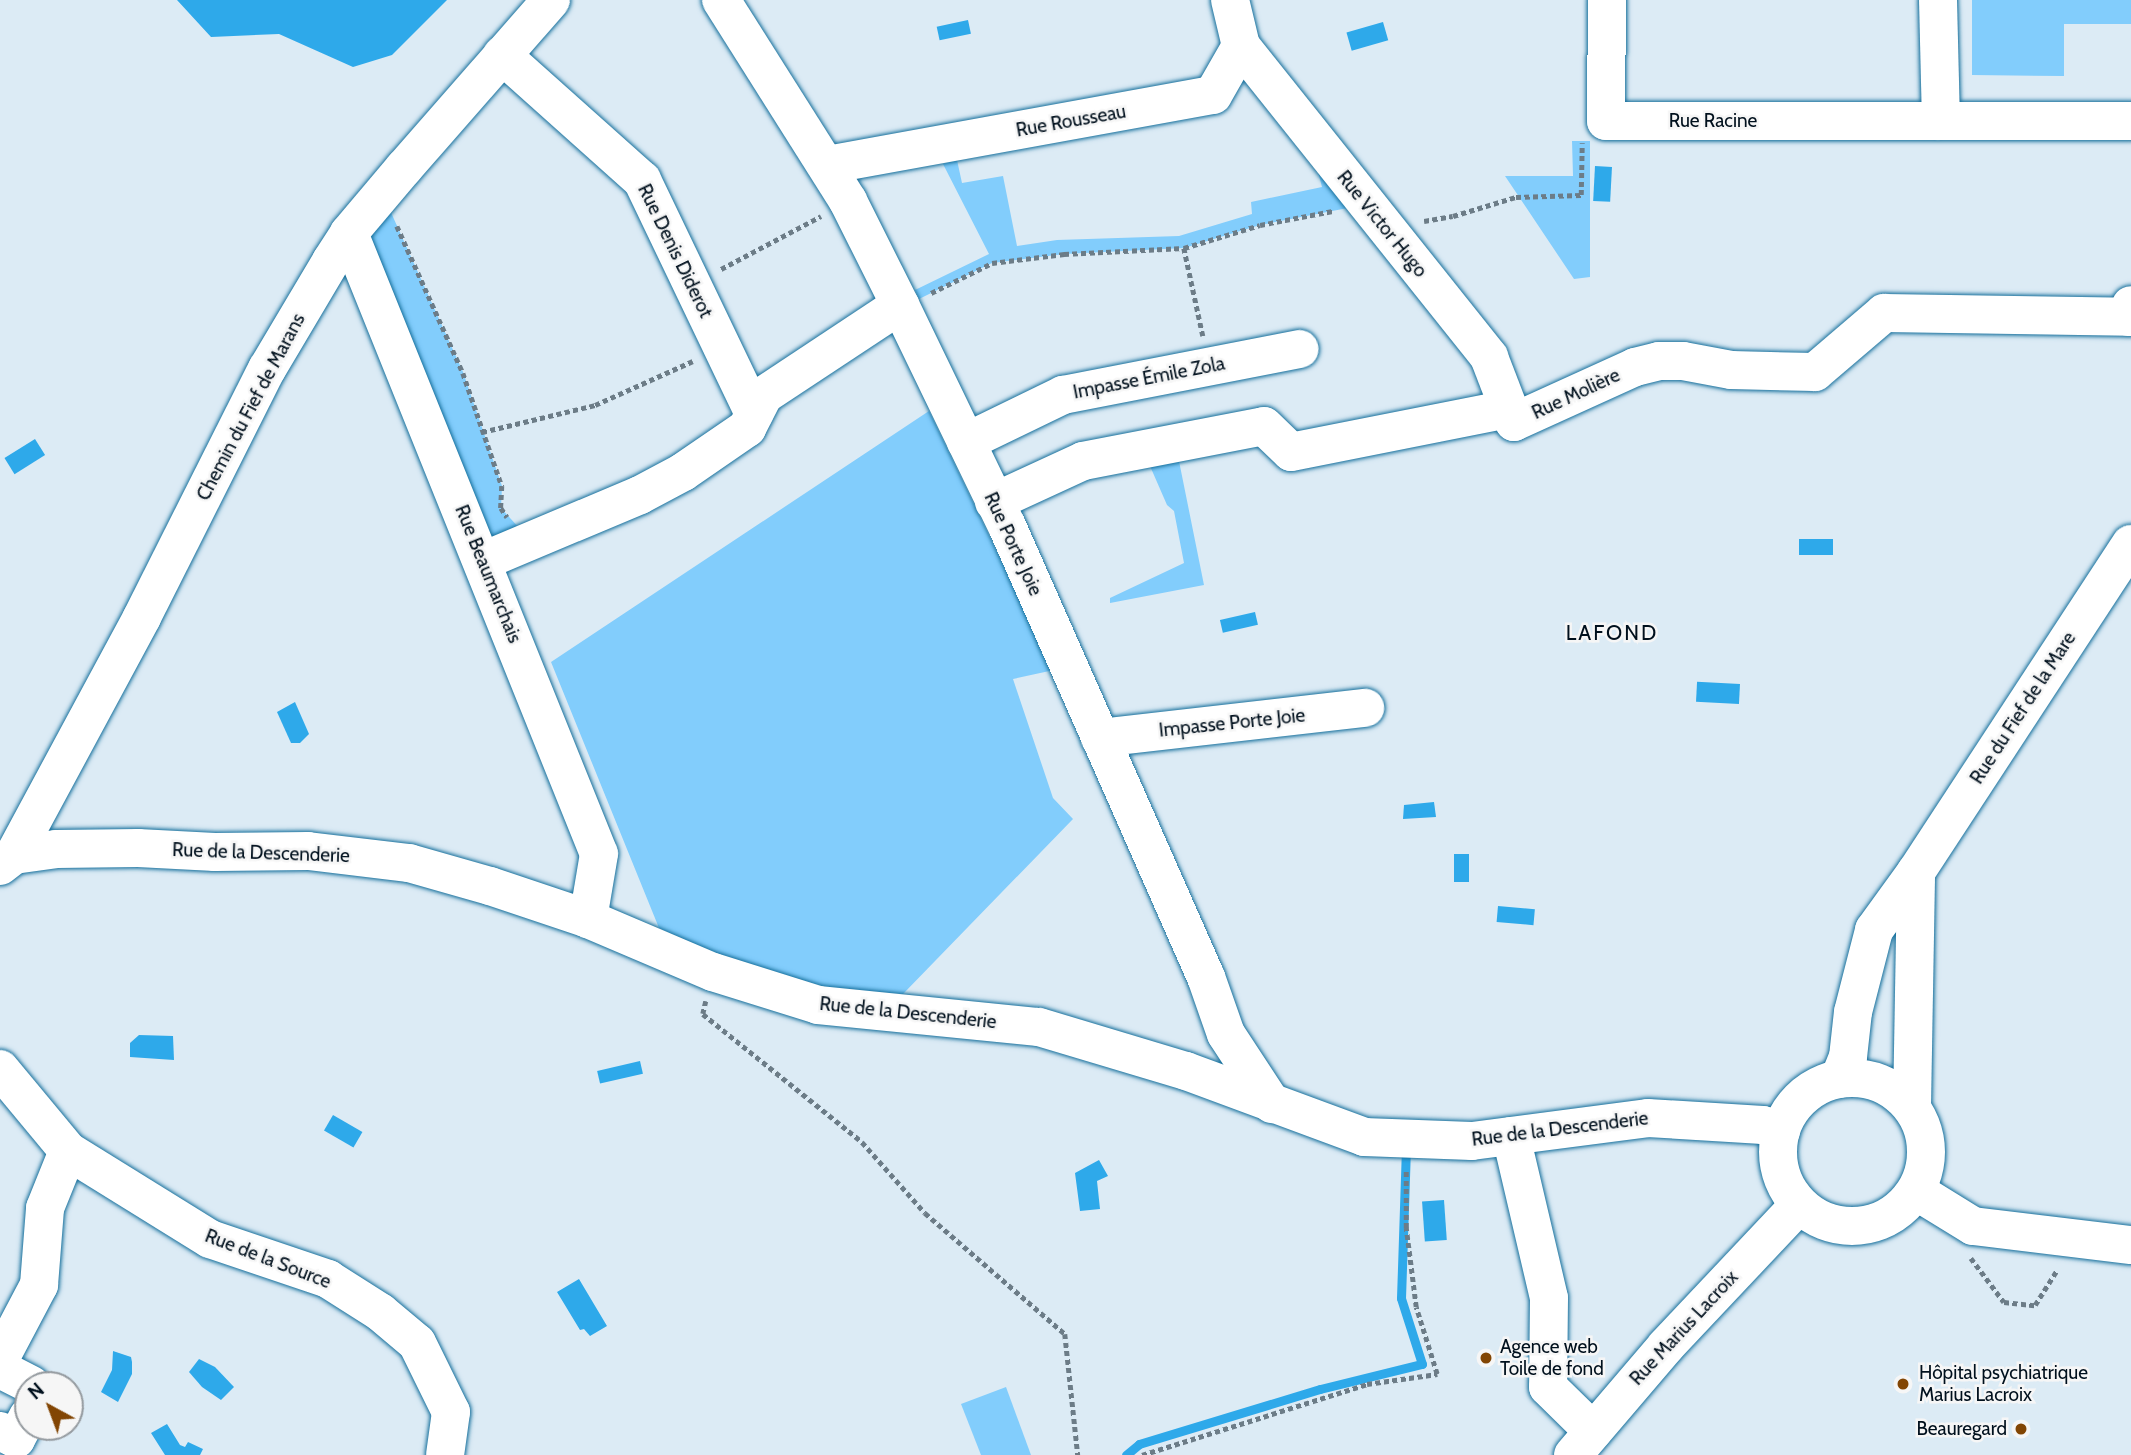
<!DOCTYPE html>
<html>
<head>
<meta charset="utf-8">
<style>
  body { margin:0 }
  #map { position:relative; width:2131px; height:1455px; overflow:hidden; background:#dcebf5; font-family:Cabin,sans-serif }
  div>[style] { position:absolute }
  .green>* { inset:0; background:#82cdfc }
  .water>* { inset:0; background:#2ea9ea; transform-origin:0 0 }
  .stream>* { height:9px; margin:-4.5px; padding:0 4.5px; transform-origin:4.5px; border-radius:4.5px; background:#2ea9ea }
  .path>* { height:4.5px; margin-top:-2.25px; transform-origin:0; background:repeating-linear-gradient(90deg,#6c7c87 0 5px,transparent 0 8.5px) }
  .roads { filter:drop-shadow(0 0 2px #156f9c) drop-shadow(0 0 2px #156f9c) }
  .minor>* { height:38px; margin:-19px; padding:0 19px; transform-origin:19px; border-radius:19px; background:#fff }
  .major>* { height:38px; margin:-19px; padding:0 19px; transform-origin:19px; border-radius:19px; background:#fff }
  .major>.ring { margin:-19px; padding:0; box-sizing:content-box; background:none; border:38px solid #fff; border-radius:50% }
  .dots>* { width:19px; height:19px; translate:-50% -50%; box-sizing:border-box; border:4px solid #f6f6f6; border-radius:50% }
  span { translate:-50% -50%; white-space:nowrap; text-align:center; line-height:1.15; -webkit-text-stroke:5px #f6f6f6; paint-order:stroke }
  .street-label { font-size:19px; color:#00101d }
  .poi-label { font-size:19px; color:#00101d }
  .left { translate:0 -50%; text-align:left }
  .right { translate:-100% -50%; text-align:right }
  .neighbourhood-label { font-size:21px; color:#00101d; letter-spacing:2px }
  .north { position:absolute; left:14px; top:1371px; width:70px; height:70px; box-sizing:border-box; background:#f6f6f6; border:2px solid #949a9f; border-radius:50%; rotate:319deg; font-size:19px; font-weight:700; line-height:28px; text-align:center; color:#00101d }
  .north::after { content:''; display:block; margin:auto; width:24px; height:32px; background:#824503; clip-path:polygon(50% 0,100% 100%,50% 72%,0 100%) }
</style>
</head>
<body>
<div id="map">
  <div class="green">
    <i style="clip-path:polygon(1972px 0,2131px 0,2131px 24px,2064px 24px,2064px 76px,1972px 75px)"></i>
    <i style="clip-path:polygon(1572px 141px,1590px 141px,1590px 277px,1574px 279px,1505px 176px,1573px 176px)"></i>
    <i style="clip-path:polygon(957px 160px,962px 183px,1003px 176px,1017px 246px,1057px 240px,1179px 236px,1252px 214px,1251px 202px,1322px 187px,1316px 164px,1353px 207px,1260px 225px,1184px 248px,1064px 254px,992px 263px,919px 299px,915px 290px,989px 254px,943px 164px)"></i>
    <i style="clip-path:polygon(384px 197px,463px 372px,502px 486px,501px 508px,520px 529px,483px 561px,349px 233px)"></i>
    <i style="clip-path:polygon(929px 411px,1054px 670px,1013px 679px,1053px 798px,1073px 819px,903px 994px,833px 989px,724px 958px,659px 928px,551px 662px)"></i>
    <i style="clip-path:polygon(1179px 461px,1204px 585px,1110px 603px,1110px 598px,1184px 563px,1174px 511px,1167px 505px,1150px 466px)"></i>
    <i style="clip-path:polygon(1006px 1387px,1031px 1455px,981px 1455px,961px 1404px)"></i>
  </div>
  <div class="water">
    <i style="clip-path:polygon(177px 0,447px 0,392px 55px,353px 67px,279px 34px,211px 37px)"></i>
    <i style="left:968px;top:20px;width:14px;height:32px;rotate:78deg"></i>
    <i style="left:1383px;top:22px;width:19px;height:38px;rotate:74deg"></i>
    <i style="left:1595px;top:166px;width:17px;height:35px;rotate:3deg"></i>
    <i style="left:35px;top:439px;width:19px;height:36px;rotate:58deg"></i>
    <i style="left:1799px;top:539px;width:34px;height:16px"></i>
    <i style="left:1255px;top:612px;width:13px;height:36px;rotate:77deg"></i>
    <i style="left:1740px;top:684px;width:20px;height:43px;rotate:93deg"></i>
    <i style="clip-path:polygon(295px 702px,309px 734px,300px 743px,291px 743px,277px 712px)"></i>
    <i style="clip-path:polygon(1434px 802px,1436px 817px,1403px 819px,1404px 805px)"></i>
    <i style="left:1454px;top:854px;width:15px;height:28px"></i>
    <i style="left:1498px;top:906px;width:37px;height:16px;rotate:5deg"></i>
    <i style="clip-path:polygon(139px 1035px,173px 1036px,174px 1060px,130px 1057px,130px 1043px)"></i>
    <i style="left:640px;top:1061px;width:13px;height:44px;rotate:77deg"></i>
    <i style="left:333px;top:1115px;width:34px;height:18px;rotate:30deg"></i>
    <i style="clip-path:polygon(1099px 1160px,1108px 1176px,1097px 1181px,1100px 1209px,1080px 1211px,1075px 1173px)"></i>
    <i style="left:1444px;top:1200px;width:40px;height:22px;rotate:86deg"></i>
    <i style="clip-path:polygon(579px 1279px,607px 1326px,590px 1336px,584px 1329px,580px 1330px,557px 1292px)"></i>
    <i style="clip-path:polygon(113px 1351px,131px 1357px,132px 1362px,132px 1374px,118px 1402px,101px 1392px,112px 1370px)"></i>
    <i style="clip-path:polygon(199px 1359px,215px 1367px,234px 1387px,221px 1400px,202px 1387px,189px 1372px)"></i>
    <i style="clip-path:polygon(167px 1424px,180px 1445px,185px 1447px,188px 1442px,203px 1449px,200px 1455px,165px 1455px,151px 1433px)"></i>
  </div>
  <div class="stream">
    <i style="left:1126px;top:1455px;width:17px;rotate:-40deg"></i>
    <i style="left:1139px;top:1444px;width:189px;rotate:-16.9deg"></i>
    <i style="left:1320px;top:1389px;width:105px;rotate:-13.8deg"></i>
    <i style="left:1422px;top:1364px;width:69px;rotate:-107.7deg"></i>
    <i style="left:1401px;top:1298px;width:152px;rotate:-88.1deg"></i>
  </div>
  <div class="path">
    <i style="left:1424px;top:221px;width:29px;rotate:-10deg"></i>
    <i style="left:1453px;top:216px;width:66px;rotate:-16.8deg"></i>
    <i style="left:1516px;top:197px;width:65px;rotate:-1.8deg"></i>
    <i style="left:1581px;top:195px;width:52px;rotate:-88.9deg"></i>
    <i style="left:397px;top:226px;width:161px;rotate:65.8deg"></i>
    <i style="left:463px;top:373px;width:120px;rotate:71deg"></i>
    <i style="left:502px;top:486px;width:22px;rotate:93deg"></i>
    <i style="left:501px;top:508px;width:11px;rotate:56deg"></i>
    <i style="left:1184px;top:248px;width:90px;rotate:77.8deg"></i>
    <i style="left:721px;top:269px;width:113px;rotate:-27.9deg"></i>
    <i style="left:931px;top:293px;width:68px;rotate:-26.2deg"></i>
    <i style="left:992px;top:263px;width:73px;rotate:-7.1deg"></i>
    <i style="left:1064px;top:254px;width:120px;rotate:-2.9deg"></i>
    <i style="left:1184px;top:248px;width:79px;rotate:-16.8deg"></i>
    <i style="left:1260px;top:225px;width:74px;rotate:-10.9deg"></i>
    <i style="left:482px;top:432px;width:116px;rotate:-13.4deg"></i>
    <i style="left:595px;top:405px;width:107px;rotate:-24.2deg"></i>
    <i style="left:706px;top:1001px;width:13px;rotate:103deg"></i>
    <i style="left:703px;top:1014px;width:204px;rotate:38.8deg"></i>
    <i style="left:862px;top:1142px;width:95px;rotate:48.4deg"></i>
    <i style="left:925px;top:1213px;width:185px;rotate:40.8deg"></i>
    <i style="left:1065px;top:1334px;width:122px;rotate:83.9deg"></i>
    <i style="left:1971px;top:1258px;width:55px;rotate:53.1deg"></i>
    <i style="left:2004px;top:1302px;width:31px;rotate:6deg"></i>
    <i style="left:2035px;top:1305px;width:41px;rotate:-57.8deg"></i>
    <i style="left:1142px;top:1455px;width:236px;rotate:-17.5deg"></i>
    <i style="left:1367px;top:1384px;width:71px;rotate:-8.1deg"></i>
    <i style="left:1437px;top:1374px;width:70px;rotate:-107.4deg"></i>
    <i style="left:1416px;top:1307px;width:80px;rotate:-97.2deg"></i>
    <i style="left:1406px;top:1228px;width:57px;rotate:-90deg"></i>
  </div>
  <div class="roads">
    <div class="minor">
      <i style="left:721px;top:0;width:238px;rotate:57.7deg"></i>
      <i style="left:848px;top:201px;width:116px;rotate:63.4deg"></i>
      <i style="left:900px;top:305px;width:246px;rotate:64.2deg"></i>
      <i style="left:1007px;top:526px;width:493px;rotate:66.2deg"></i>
      <i style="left:1206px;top:977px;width:60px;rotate:70.7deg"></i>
      <i style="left:1226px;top:1034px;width:84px;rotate:56.7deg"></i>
      <i style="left:1607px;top:0;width:121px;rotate:90.5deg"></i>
      <i style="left:1606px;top:121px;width:525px"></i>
      <i style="left:1938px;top:0;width:121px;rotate:88.6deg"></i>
      <i style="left:1241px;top:46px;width:398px;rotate:51.4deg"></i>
      <i style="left:1489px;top:357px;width:56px;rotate:69deg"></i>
      <i style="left:502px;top:55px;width:188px;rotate:41.8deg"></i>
      <i style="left:642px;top:180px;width:259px;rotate:64.4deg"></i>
      <i style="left:827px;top:165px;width:392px;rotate:-10.3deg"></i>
      <i style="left:1213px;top:95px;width:56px;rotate:-60.3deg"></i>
      <i style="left:1241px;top:46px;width:47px;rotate:-103.4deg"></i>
      <i style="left:349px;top:233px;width:669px;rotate:68.07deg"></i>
      <i style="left:599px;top:854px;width:66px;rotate:99.6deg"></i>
      <i style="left:966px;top:442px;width:108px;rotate:-25.9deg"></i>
      <i style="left:1063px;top:395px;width:241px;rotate:-11deg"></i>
      <i style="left:994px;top:502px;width:98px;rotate:-24.7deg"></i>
      <i style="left:1083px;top:461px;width:184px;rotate:-10.9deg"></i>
      <i style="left:1264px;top:426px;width:37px;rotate:44deg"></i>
      <i style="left:1291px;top:452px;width:222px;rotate:-11.2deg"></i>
      <i style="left:1509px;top:409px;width:14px;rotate:69deg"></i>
      <i style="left:1514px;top:422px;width:133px;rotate:-24.4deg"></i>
      <i style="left:1635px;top:367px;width:25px;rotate:-14deg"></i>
      <i style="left:1659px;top:361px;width:24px"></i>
      <i style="left:1683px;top:361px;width:49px;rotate:10.6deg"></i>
      <i style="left:1731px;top:370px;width:84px;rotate:1.4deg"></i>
      <i style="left:1815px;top:372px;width:91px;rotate:-40.5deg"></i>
      <i style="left:1884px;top:313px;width:245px;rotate:0.9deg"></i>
      <i style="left:2129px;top:317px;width:12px;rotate:-81deg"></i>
      <i style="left:483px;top:561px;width:170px;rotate:-22.8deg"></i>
      <i style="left:640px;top:495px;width:49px;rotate:-28.1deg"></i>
      <i style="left:683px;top:472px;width:78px;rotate:-34.5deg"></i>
      <i style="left:747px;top:428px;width:37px;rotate:-63deg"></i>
      <i style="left:764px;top:395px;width:163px;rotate:-33.5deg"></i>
      <i style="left:1100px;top:738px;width:267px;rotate:-6.5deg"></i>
      <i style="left:14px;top:855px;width:270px;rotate:-61.7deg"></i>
      <i style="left:142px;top:617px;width:278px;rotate:-63.3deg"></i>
      <i style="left:267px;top:369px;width:126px;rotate:-59.3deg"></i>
      <i style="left:331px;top:261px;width:33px;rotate:-57deg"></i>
      <i style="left:349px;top:233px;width:85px;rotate:-49.8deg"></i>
      <i style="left:404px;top:168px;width:223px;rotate:-48.8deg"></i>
      <i style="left:0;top:866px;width:18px;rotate:-38deg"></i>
      <i style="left:14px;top:855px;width:42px;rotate:-8.1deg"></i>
      <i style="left:56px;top:849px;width:82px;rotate:-0.7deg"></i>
      <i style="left:138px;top:848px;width:77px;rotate:3deg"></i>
      <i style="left:215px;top:852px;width:93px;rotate:-0.6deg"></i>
      <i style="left:308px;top:851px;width:102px;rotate:6.8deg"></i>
      <i style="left:409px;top:863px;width:84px;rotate:15.9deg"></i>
      <i style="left:490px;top:886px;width:103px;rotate:18.6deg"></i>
      <i style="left:588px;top:919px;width:136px;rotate:23deg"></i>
      <i style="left:713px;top:972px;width:110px;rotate:17.4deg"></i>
      <i style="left:818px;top:1005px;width:222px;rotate:5.7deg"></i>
      <i style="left:1039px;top:1027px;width:153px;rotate:16.7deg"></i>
      <i style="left:1186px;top:1071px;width:190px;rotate:20.3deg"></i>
      <i style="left:1364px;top:1137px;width:108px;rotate:2.1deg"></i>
      <i style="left:1472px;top:1141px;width:177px;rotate:-7.4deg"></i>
      <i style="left:1648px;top:1118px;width:115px;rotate:3.5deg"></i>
      <i style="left:1763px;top:1125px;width:19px;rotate:18deg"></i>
      <i style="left:0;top:1069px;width:107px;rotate:50.3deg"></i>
      <i style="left:68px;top:1151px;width:167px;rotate:31.8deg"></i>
      <i style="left:210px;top:1239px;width:125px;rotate:18.7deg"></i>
      <i style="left:328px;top:1279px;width:62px;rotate:32.4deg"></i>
      <i style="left:380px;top:1312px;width:48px;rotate:40deg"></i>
      <i style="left:417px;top:1343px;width:77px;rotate:63.8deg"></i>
      <i style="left:451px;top:1412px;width:43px;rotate:97.9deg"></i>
      <i style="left:1511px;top:1136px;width:166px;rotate:76.8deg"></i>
      <i style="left:1549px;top:1298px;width:89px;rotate:90.6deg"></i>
      <i style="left:1548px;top:1387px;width:63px;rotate:44.4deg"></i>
      <i style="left:1916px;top:1191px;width:67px;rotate:31.6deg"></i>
      <i style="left:1973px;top:1226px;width:159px;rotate:6.9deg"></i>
      <i style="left:0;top:1359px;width:84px;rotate:-62.2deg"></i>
      <i style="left:39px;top:1285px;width:77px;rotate:-85.5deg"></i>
      <i style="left:45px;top:1208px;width:61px;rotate:-68deg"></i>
      <i style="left:0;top:1369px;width:35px;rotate:27deg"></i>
      <i style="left:0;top:1431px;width:18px;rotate:27deg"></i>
      <i style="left:16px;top:1439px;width:26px;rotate:-62deg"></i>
    </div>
    <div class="major">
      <i class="ring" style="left:1778px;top:1078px;width:110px;height:110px"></i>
      <i style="left:1839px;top:1079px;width:24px;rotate:-68deg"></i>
      <i style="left:1848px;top:1057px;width:45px;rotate:-83.7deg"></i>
      <i style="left:1853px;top:1012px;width:85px;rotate:-75.6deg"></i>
      <i style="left:1874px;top:930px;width:72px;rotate:-54.1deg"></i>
      <i style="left:1916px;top:872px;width:392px;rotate:-56.8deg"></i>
      <i style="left:1912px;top:1107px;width:235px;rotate:-89deg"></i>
      <i style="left:1573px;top:1455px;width:143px;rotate:-49.5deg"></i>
      <i style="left:1666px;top:1346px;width:194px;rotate:-46.7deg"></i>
    </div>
  </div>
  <div class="dots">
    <i style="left:1486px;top:1358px;background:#824503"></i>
    <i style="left:1903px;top:1384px;background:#824503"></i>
    <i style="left:2021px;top:1429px;background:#824503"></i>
  </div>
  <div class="street-label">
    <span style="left:1071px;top:121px;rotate:-10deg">Rue Rousseau</span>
    <span style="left:1713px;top:121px">Rue Racine</span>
    <span style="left:1382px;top:224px;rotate:51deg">Rue Victor Hugo</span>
    <span style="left:675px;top:251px;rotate:64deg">Rue Denis Diderot</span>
    <span style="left:1149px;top:378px;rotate:-11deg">Impasse Émile Zola</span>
    <span style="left:1576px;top:394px;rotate:-25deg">Rue Molière</span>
    <span style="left:251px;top:407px;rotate:-62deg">Chemin du Fief de Marans</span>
    <span style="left:1013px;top:544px;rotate:65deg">Rue Porte Joie</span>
    <span style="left:488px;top:574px;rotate:68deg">Rue Beaumarchais</span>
    <span style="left:2023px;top:708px;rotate:-57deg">Rue du Fief de la Mare</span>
    <span style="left:1232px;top:723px;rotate:-6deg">Impasse Porte Joie</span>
    <span style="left:261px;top:853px;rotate:2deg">Rue de la Descenderie</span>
    <span style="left:908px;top:1013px;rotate:6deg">Rue de la Descenderie</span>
    <span style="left:1560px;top:1129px;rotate:-7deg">Rue de la Descenderie</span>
    <span style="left:268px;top:1259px;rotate:21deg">Rue de la Source</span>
    <span style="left:1684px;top:1328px;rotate:-47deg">Rue Marius Lacroix</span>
  </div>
  <div class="poi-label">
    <span class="left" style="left:1500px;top:1358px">Agence web<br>Toile de fond</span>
    <span class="left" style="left:1919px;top:1384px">Hôpital psychiatrique<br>Marius Lacroix</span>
    <span class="right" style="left:2007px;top:1429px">Beauregard</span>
  </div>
  <div class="neighbourhood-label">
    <span style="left:1612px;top:633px">LAFOND</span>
  </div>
  <div class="north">N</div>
</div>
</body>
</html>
